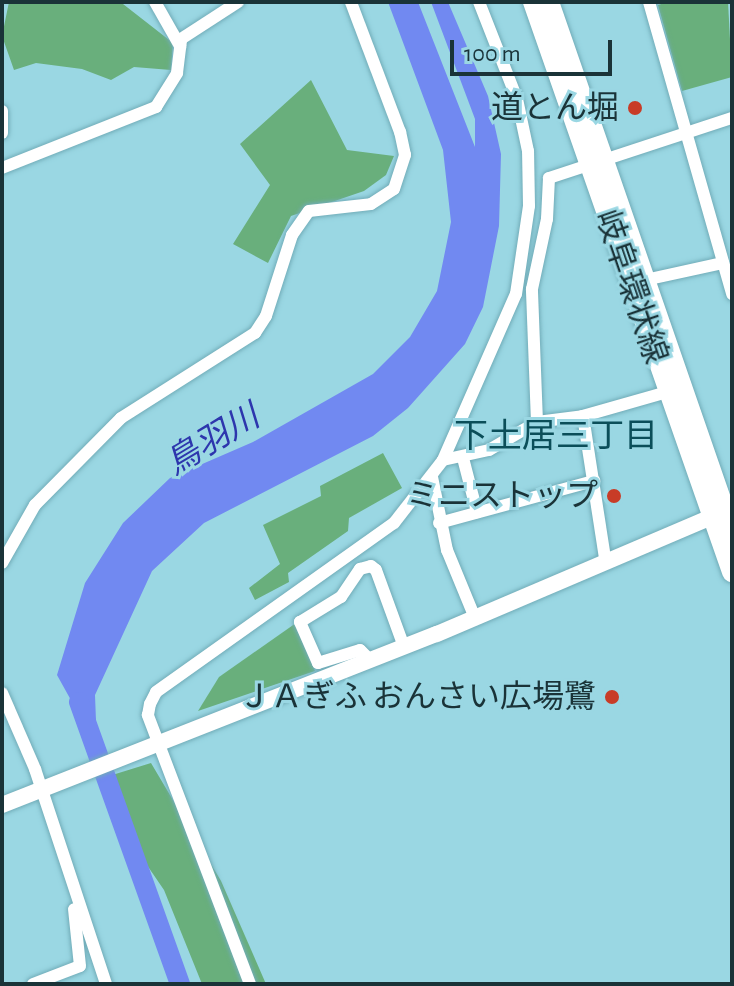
<!DOCTYPE html>
<html>
<head>
<meta charset="utf-8">
<style>
  body { margin:0 }
  #map { position:relative; width:734px; height:986px; overflow:hidden; background:#9ad7e3; font-family:"Alegreya Sans","Noto Sans JP",sans-serif }
  div>[style] { position:absolute }
  .green>* { inset:0; background:#69af7c }
  .water>* { inset:0; background:#7189f1 }
  .river>* { height:20px; margin:-10px; padding:0 10px; transform-origin:10px; border-radius:10px; background:#7189f1 }
  .roads { filter:drop-shadow(0 0 2px #71acb8) drop-shadow(0 0 2px #71acb8) }
  .minor>* { height:12px; margin:-6px; padding:0 6px; transform-origin:6px; border-radius:6px; background:#fff }
  .tertiary>* { height:16px; margin:-8px; padding:0 8px; transform-origin:8px; border-radius:8px; background:#fff }
  .primary>* { height:20px; margin:-10px; padding:0 10px; transform-origin:10px; border-radius:10px; background:#fff }
  .dots>* { width:22px; height:22px; translate:-50% -50%; box-sizing:border-box; border:4px solid #9ad7e3; border-radius:50% }
  span { translate:-50% -50%; white-space:nowrap; text-align:center; line-height:1.15; -webkit-text-stroke:6px #9ad7e3; paint-order:stroke }
  .poi-label { font-size:32px; color:#1a3338 }
  .right { translate:-100% -50%; text-align:right }
  .street-label { font-size:32px; color:#1a3338 }
  .neighbourhood-label { font-size:34px; color:#0b4e59 }
  .water-label { font-size:34px; color:#2d36ad; font-style:italic }
  .frame { position:absolute; inset:0; border:4px solid #1a3338; pointer-events:none }
  .scale { position:absolute; left:450px; top:40px; width:162px; height:36px; box-sizing:border-box; border:4px solid #1a3338; border-top:0; padding-left:10px; font-size:24px; line-height:28px; white-space:nowrap; color:#1a3338; -webkit-text-stroke:6px #9ad7e3; paint-order:stroke }
</style>
</head>
<body>
<div id="map">
  <div class="green">
    <i style="clip-path:polygon(9px 2px,123px 4px,173px 43px,171px 70px,134px 67px,111px 80px,82px 69px,36px 63px,14px 70px,2px 36px)"></i>
    <i style="clip-path:polygon(668px 2px,728px 2px,732px 77px,682px 91px,658px 5px)"></i>
    <i style="clip-path:polygon(311px 80px,347px 150px,394px 156px,386px 175px,364px 191px,291px 216px,268px 263px,233px 244px,270px 185px,240px 144px)"></i>
    <i style="clip-path:polygon(383px 453px,402px 488px,349px 518px,348px 531px,288px 573px,289px 582px,255px 600px,249px 588px,280px 564px,263px 525px,321px 496px,320px 486px)"></i>
    <i style="clip-path:polygon(296px 623px,315px 671px,198px 711px,219px 677px)"></i>
    <i style="clip-path:polygon(151px 763px,221px 881px,266px 984px,202px 984px,164px 890px,138px 852px,109px 776px)"></i>
  </div>
  <div class="water">
    <i style="clip-path:polygon(388px 2px,418px 2px,475px 147px,475px 119px,431px 2px,448px 2px,488px 96px,501px 154px,499px 226px,483px 307px,465px 344px,408px 408px,373px 436px,204px 523px,152px 571px,95px 695px,97px 747px,57px 675px,85px 583px,123px 523px,170px 478px,253px 442px,373px 374px,410px 337px,437px 291px,451px 222px,443px 150px)"></i>
  </div>
  <div class="river">
    <i style="left:79px;top:702px;width:300px;rotate:70.3deg"></i>
  </div>
  <div class="roads">
    <div class="minor">
      <i style="left:155px;top:2px;width:51px;rotate:60.4deg"></i>
      <i style="left:649px;top:2px;width:304px;rotate:74.1deg"></i>
      <i style="left:2px;top:111px;width:22px;rotate:90deg"></i>
      <i style="left:2px;top:168px;width:166px;rotate:-21.6deg"></i>
      <i style="left:156px;top:107px;width:40px;rotate:-58deg"></i>
      <i style="left:177px;top:73px;width:34px;rotate:-83deg"></i>
      <i style="left:181px;top:39px;width:68px;rotate:-33deg"></i>
      <i style="left:645px;top:280px;width:80px;rotate:-12.3deg"></i>
      <i style="left:583px;top:416px;width:144px;rotate:81.2deg"></i>
      <i style="left:537px;top:422px;width:133px;rotate:-92.2deg"></i>
      <i style="left:532px;top:289px;width:72px;rotate:-77.9deg"></i>
      <i style="left:547px;top:219px;width:41px;rotate:-87.2deg"></i>
      <i style="left:549px;top:178px;width:193px;rotate:-18.2deg"></i>
      <i style="left:463px;top:458px;width:56px;rotate:75.5deg"></i>
      <i style="left:443px;top:460px;width:47px;rotate:-12.3deg"></i>
      <i style="left:489px;top:450px;width:56px;rotate:-30.3deg"></i>
      <i style="left:537px;top:422px;width:46px;rotate:-7.4deg"></i>
      <i style="left:583px;top:416px;width:87px;rotate:-15.9deg"></i>
      <i style="left:432px;top:477px;width:75px;rotate:78.4deg"></i>
      <i style="left:447px;top:550px;width:74px;rotate:67.6deg"></i>
      <i style="left:439px;top:523px;width:161px;rotate:-15.2deg"></i>
      <i style="left:2px;top:563px;width:67px;rotate:-60.4deg"></i>
      <i style="left:35px;top:505px;width:122px;rotate:-45.3deg"></i>
      <i style="left:121px;top:418px;width:159px;rotate:-32.4deg"></i>
      <i style="left:255px;top:333px;width:20px;rotate:-57deg"></i>
      <i style="left:266px;top:316px;width:85px;rotate:-72.2deg"></i>
      <i style="left:292px;top:235px;width:29px;rotate:-55deg"></i>
      <i style="left:309px;top:211px;width:62px;rotate:-6.4deg"></i>
      <i style="left:371px;top:204px;width:27px;rotate:-33deg"></i>
      <i style="left:394px;top:189px;width:36px;rotate:-72deg"></i>
      <i style="left:405px;top:155px;width:24px;rotate:-102deg"></i>
      <i style="left:400px;top:132px;width:139px;rotate:-110.7deg"></i>
      <i style="left:370px;top:660px;width:14px;rotate:-135deg"></i>
      <i style="left:360px;top:650px;width:44px;rotate:162.8deg"></i>
      <i style="left:318px;top:663px;width:45px;rotate:-113.7deg"></i>
      <i style="left:300px;top:622px;width:48px;rotate:-31.4deg"></i>
      <i style="left:341px;top:597px;width:34px;rotate:-56deg"></i>
      <i style="left:360px;top:569px;width:11px;rotate:-15deg"></i>
      <i style="left:371px;top:566px;width:6px;rotate:39deg"></i>
      <i style="left:376px;top:570px;width:82px;rotate:70deg"></i>
      <i style="left:2px;top:693px;width:83px;rotate:66.5deg"></i>
      <i style="left:35px;top:769px;width:226px;rotate:71.7deg"></i>
      <i style="left:33px;top:984px;width:50px;rotate:-21deg"></i>
      <i style="left:80px;top:966px;width:57px;rotate:-96deg"></i>
      <i style="left:250px;top:984px;width:288px;rotate:-110.8deg"></i>
      <i style="left:148px;top:715px;width:11px;rotate:-80deg"></i>
      <i style="left:150px;top:704px;width:13px;rotate:-63deg"></i>
      <i style="left:156px;top:692px;width:292px;rotate:-35.4deg"></i>
      <i style="left:394px;top:523px;width:80px;rotate:-52.1deg"></i>
      <i style="left:443px;top:460px;width:181px;rotate:-66.3deg"></i>
      <i style="left:516px;top:294px;width:89px;rotate:-81.6deg"></i>
      <i style="left:529px;top:206px;width:55px;rotate:-91deg"></i>
      <i style="left:528px;top:151px;width:53px;rotate:-101.9deg"></i>
      <i style="left:517px;top:99px;width:104px;rotate:-111.4deg"></i>
    </div>
    <div class="tertiary">
      <i style="left:2px;top:805px;width:467px;rotate:-21.5deg"></i>
      <i style="left:437px;top:634px;width:311px;rotate:-23.1deg"></i>
    </div>
    <div class="primary">
      <i style="left:533px;top:2px;width:604px;rotate:70.75deg"></i>
      <i style="left:549px;top:2px;width:560px;rotate:70.92deg"></i>
    </div>
  </div>
  <div class="dots">
    <i style="left:635px;top:108px;background:#c83c27"></i>
    <i style="left:614px;top:496px;background:#c83c27"></i>
    <i style="left:612px;top:697px;background:#c83c27"></i>
  </div>
  <div class="poi-label">
    <span class="right" style="left:619px;top:108px">道とん堀</span>
    <span class="right" style="left:598px;top:496px">ミニストップ</span>
    <span class="right" style="left:596px;top:697px">ＪＡぎふ おんさい広場鷺</span>
  </div>
  <div class="street-label">
    <span style="left:631px;top:287px;rotate:71deg">岐阜環状線</span>
  </div>
  <div class="neighbourhood-label">
    <span style="left:556px;top:438px">下土居三丁目</span>
  </div>
  <div class="water-label">
    <span style="left:213px;top:441px;rotate:-31deg">鳥羽川</span>
  </div>
  <div class="frame"></div>
  <div class="scale">100 m</div>
</div>
</body>
</html>
